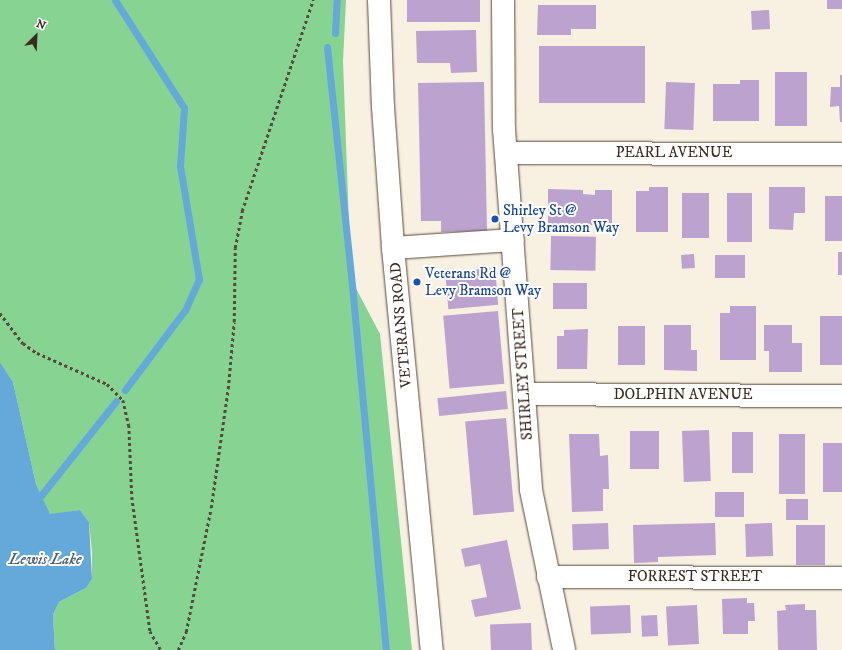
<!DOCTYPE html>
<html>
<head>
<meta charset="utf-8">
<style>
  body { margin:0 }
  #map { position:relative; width:842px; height:650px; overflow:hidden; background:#f8f0e1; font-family:"IM FELL DW Pica",serif }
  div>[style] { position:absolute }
  .green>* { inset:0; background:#86d392 }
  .water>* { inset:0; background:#65a9da }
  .stream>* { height:7px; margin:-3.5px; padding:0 3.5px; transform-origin:3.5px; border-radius:3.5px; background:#65a9da }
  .building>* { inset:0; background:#bca2ce; transform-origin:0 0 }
  .path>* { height:2.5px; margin-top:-1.25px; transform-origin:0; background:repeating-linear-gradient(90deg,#57483b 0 3px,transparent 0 6px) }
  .roads { filter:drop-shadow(0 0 1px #57483b) drop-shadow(0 0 1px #57483b) }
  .street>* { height:22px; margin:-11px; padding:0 11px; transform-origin:11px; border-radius:11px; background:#fff }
  .secondary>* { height:22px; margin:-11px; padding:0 11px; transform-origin:11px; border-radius:11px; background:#fff }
  .dots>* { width:11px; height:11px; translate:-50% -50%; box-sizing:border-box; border:2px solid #fff; border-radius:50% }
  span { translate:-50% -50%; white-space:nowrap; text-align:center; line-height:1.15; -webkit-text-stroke:4px #fff; paint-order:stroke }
  .street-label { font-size:15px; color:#3b2a1e }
  .transit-label { font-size:15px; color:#164399 }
  .left { translate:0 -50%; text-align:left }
  .water-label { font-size:16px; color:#4c5d69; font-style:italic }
  .north { position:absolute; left:16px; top:16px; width:40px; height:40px; -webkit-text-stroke:3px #fff; paint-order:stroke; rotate:24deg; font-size:11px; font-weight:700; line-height:16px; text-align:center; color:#3b2a1e }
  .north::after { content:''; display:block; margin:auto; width:14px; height:18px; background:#3b2a1e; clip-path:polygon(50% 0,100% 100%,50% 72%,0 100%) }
</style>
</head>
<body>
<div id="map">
  <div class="green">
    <i style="clip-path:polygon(0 0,346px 0,343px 61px,351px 279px,380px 334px,412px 650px,55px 650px,53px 615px,59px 602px,86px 588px,92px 579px,92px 552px,89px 522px,80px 510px,50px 515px,36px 484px,13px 382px,0 362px)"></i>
  </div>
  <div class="water">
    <i style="clip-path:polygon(0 362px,13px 382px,36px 484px,50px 514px,80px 510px,89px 522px,92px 579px,86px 588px,59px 602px,53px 615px,55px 650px,0 650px)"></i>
  </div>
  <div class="stream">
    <i style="left:115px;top:0;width:128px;rotate:57.4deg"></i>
    <i style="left:184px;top:108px;width:58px;rotate:93.9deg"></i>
    <i style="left:180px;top:166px;width:115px;rotate:80.5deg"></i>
    <i style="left:199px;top:279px;width:34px;rotate:114deg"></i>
    <i style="left:185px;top:310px;width:100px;rotate:126.9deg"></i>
    <i style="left:335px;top:33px;width:33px;rotate:-87deg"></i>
    <i style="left:327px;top:47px;width:250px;rotate:84deg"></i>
    <i style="left:353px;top:296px;width:356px;rotate:84.7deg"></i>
    <i style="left:35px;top:503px;width:130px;rotate:-51.5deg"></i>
  </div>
  <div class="building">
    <i style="left:407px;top:0;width:73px;height:22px"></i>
    <i style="left:827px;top:0;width:15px;height:9px"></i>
    <i style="clip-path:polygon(538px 5px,596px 5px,596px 29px,571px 29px,571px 35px,537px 35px)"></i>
    <i style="left:769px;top:10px;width:19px;height:18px;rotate:87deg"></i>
    <i style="clip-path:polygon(476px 30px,477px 72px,451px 73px,450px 63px,417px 63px,416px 31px)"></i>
    <i style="left:539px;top:46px;width:106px;height:57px"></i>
    <i style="left:775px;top:72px;width:32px;height:54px"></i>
    <i style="clip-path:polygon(840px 75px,842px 75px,842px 122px,840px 122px,839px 106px,830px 107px,831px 87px,840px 87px)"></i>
    <i style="clip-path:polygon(740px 80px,759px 80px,759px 121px,713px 121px,713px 84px,740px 84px)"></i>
    <i style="clip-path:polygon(484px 82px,487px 231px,441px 232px,441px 221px,421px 221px,418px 83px)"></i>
    <i style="left:666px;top:82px;width:29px;height:47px;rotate:2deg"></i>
    <i style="clip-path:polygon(649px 187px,668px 187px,668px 232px,636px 232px,636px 191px,649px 191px)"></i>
    <i style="clip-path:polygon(769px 187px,805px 187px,805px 213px,794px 213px,793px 230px,769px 229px)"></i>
    <i style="clip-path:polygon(548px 189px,583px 190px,583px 194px,595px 195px,595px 190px,612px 190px,612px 225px,548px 225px)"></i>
    <i style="left:682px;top:193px;width:27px;height:45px"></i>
    <i style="left:727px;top:193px;width:25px;height:49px"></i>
    <i style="left:825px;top:196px;width:17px;height:45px"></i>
    <i style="left:551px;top:236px;width:45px;height:34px;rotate:1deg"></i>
    <i style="left:838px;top:252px;width:4px;height:23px"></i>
    <i style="left:694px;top:254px;width:14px;height:13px;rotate:86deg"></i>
    <i style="left:715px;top:255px;width:30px;height:23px"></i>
    <i style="left:495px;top:268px;width:37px;height:50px;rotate:85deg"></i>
    <i style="left:553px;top:283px;width:34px;height:26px"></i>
    <i style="clip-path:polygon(730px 306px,756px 306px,756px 360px,720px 360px,720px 313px,730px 313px)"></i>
    <i style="left:498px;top:311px;width:73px;height:55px;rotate:85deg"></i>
    <i style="left:820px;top:316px;width:22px;height:49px"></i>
    <i style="clip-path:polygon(664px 325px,691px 325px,691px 350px,697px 350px,697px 371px,664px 370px)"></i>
    <i style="clip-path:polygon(764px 325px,792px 325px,792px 343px,802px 343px,802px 372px,769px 372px,769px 351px,764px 351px)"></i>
    <i style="left:618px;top:326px;width:27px;height:39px"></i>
    <i style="clip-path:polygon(588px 329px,587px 369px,557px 369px,557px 336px,564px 336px,564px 330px)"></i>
    <i style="left:506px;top:391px;width:18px;height:69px;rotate:84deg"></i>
    <i style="left:506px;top:418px;width:94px;height:41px;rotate:85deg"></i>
    <i style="left:709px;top:430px;width:51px;height:27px;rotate:88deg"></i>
    <i style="left:630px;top:431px;width:29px;height:38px"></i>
    <i style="left:732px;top:432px;width:21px;height:41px"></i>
    <i style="clip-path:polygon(569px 434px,599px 434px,600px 456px,608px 455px,609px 489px,603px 489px,603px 511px,572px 512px)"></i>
    <i style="left:779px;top:434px;width:26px;height:60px"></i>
    <i style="left:842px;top:443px;width:49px;height:19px;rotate:90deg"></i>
    <i style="left:715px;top:492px;width:29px;height:25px"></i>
    <i style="left:808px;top:499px;width:21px;height:22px;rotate:90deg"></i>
    <i style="left:608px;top:523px;width:26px;height:36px;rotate:88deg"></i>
    <i style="clip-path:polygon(715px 523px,716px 555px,658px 557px,658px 562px,634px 563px,633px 525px)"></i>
    <i style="left:772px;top:523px;width:33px;height:27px;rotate:88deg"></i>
    <i style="left:796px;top:525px;width:29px;height:40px"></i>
    <i style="clip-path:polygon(507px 540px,521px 609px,475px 617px,471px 600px,487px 597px,480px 564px,465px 567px,461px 549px)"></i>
    <i style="clip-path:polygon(747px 598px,747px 603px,754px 603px,755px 621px,748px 621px,748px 634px,723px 634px,722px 599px)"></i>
    <i style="clip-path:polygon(805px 604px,805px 610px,816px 610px,817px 650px,778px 650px,777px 611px,786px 610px,785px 605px)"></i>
    <i style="left:630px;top:605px;width:28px;height:40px;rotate:88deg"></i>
    <i style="left:697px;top:605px;width:39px;height:31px;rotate:87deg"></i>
    <i style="left:657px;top:615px;width:21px;height:16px;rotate:87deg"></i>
    <i style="left:531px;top:623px;width:27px;height:41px;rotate:88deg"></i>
  </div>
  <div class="path">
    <i style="left:0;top:313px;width:38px;rotate:53deg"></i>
    <i style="left:23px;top:343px;width:17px;rotate:36deg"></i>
    <i style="left:37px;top:353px;width:77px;rotate:23.9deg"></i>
    <i style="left:107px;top:384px;width:23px;rotate:45deg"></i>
    <i style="left:123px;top:400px;width:26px;rotate:77deg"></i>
    <i style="left:129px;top:425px;width:72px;rotate:87.6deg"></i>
    <i style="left:132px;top:497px;width:135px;rotate:82.3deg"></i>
    <i style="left:150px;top:631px;width:22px;rotate:60deg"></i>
    <i style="left:178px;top:650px;width:20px;rotate:-66deg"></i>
    <i style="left:186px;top:632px;width:126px;rotate:-78.6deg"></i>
    <i style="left:211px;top:508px;width:120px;rotate:-81.9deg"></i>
    <i style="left:228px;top:389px;width:67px;rotate:-84.9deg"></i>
    <i style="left:234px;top:322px;width:74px;rotate:-89.2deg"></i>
    <i style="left:235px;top:248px;width:38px;rotate:-79deg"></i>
    <i style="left:242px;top:211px;width:223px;rotate:-71.4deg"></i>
  </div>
  <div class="roads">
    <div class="street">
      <i style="left:506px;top:153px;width:336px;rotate:0.2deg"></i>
      <i style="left:393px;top:248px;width:120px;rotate:-3.8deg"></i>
      <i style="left:524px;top:394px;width:318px;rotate:0.4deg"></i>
      <i style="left:548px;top:577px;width:294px;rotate:0.2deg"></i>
    </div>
    <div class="secondary">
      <i style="left:379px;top:0;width:107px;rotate:87.9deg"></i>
      <i style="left:383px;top:107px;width:141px;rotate:85.9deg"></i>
      <i style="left:393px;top:248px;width:404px;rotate:84.5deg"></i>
      <i style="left:503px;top:0;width:129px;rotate:89.6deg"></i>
      <i style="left:504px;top:129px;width:362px;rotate:85.7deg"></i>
      <i style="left:531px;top:490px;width:163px;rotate:78.3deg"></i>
    </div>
  </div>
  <div class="dots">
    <i style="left:495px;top:219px;background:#1a4fb4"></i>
    <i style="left:417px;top:282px;background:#1a4fb4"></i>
  </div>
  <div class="street-label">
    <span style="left:674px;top:153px">PEARL AVENUE</span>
    <span style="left:401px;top:325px;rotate:-95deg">VETERANS ROAD</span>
    <span style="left:523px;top:374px;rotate:-94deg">SHIRLEY STREET</span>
    <span style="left:683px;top:395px">DOLPHIN AVENUE</span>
    <span style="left:695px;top:577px">FORREST STREET</span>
  </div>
  <div class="transit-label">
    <span class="left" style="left:503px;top:219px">Shirley St @<br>Levy Bramson Way</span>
    <span class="left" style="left:425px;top:282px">Veterans Rd @<br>Levy Bramson Way</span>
  </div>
  <div class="water-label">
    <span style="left:45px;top:559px">Lewis Lake</span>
  </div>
  <div class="north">N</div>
</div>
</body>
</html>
